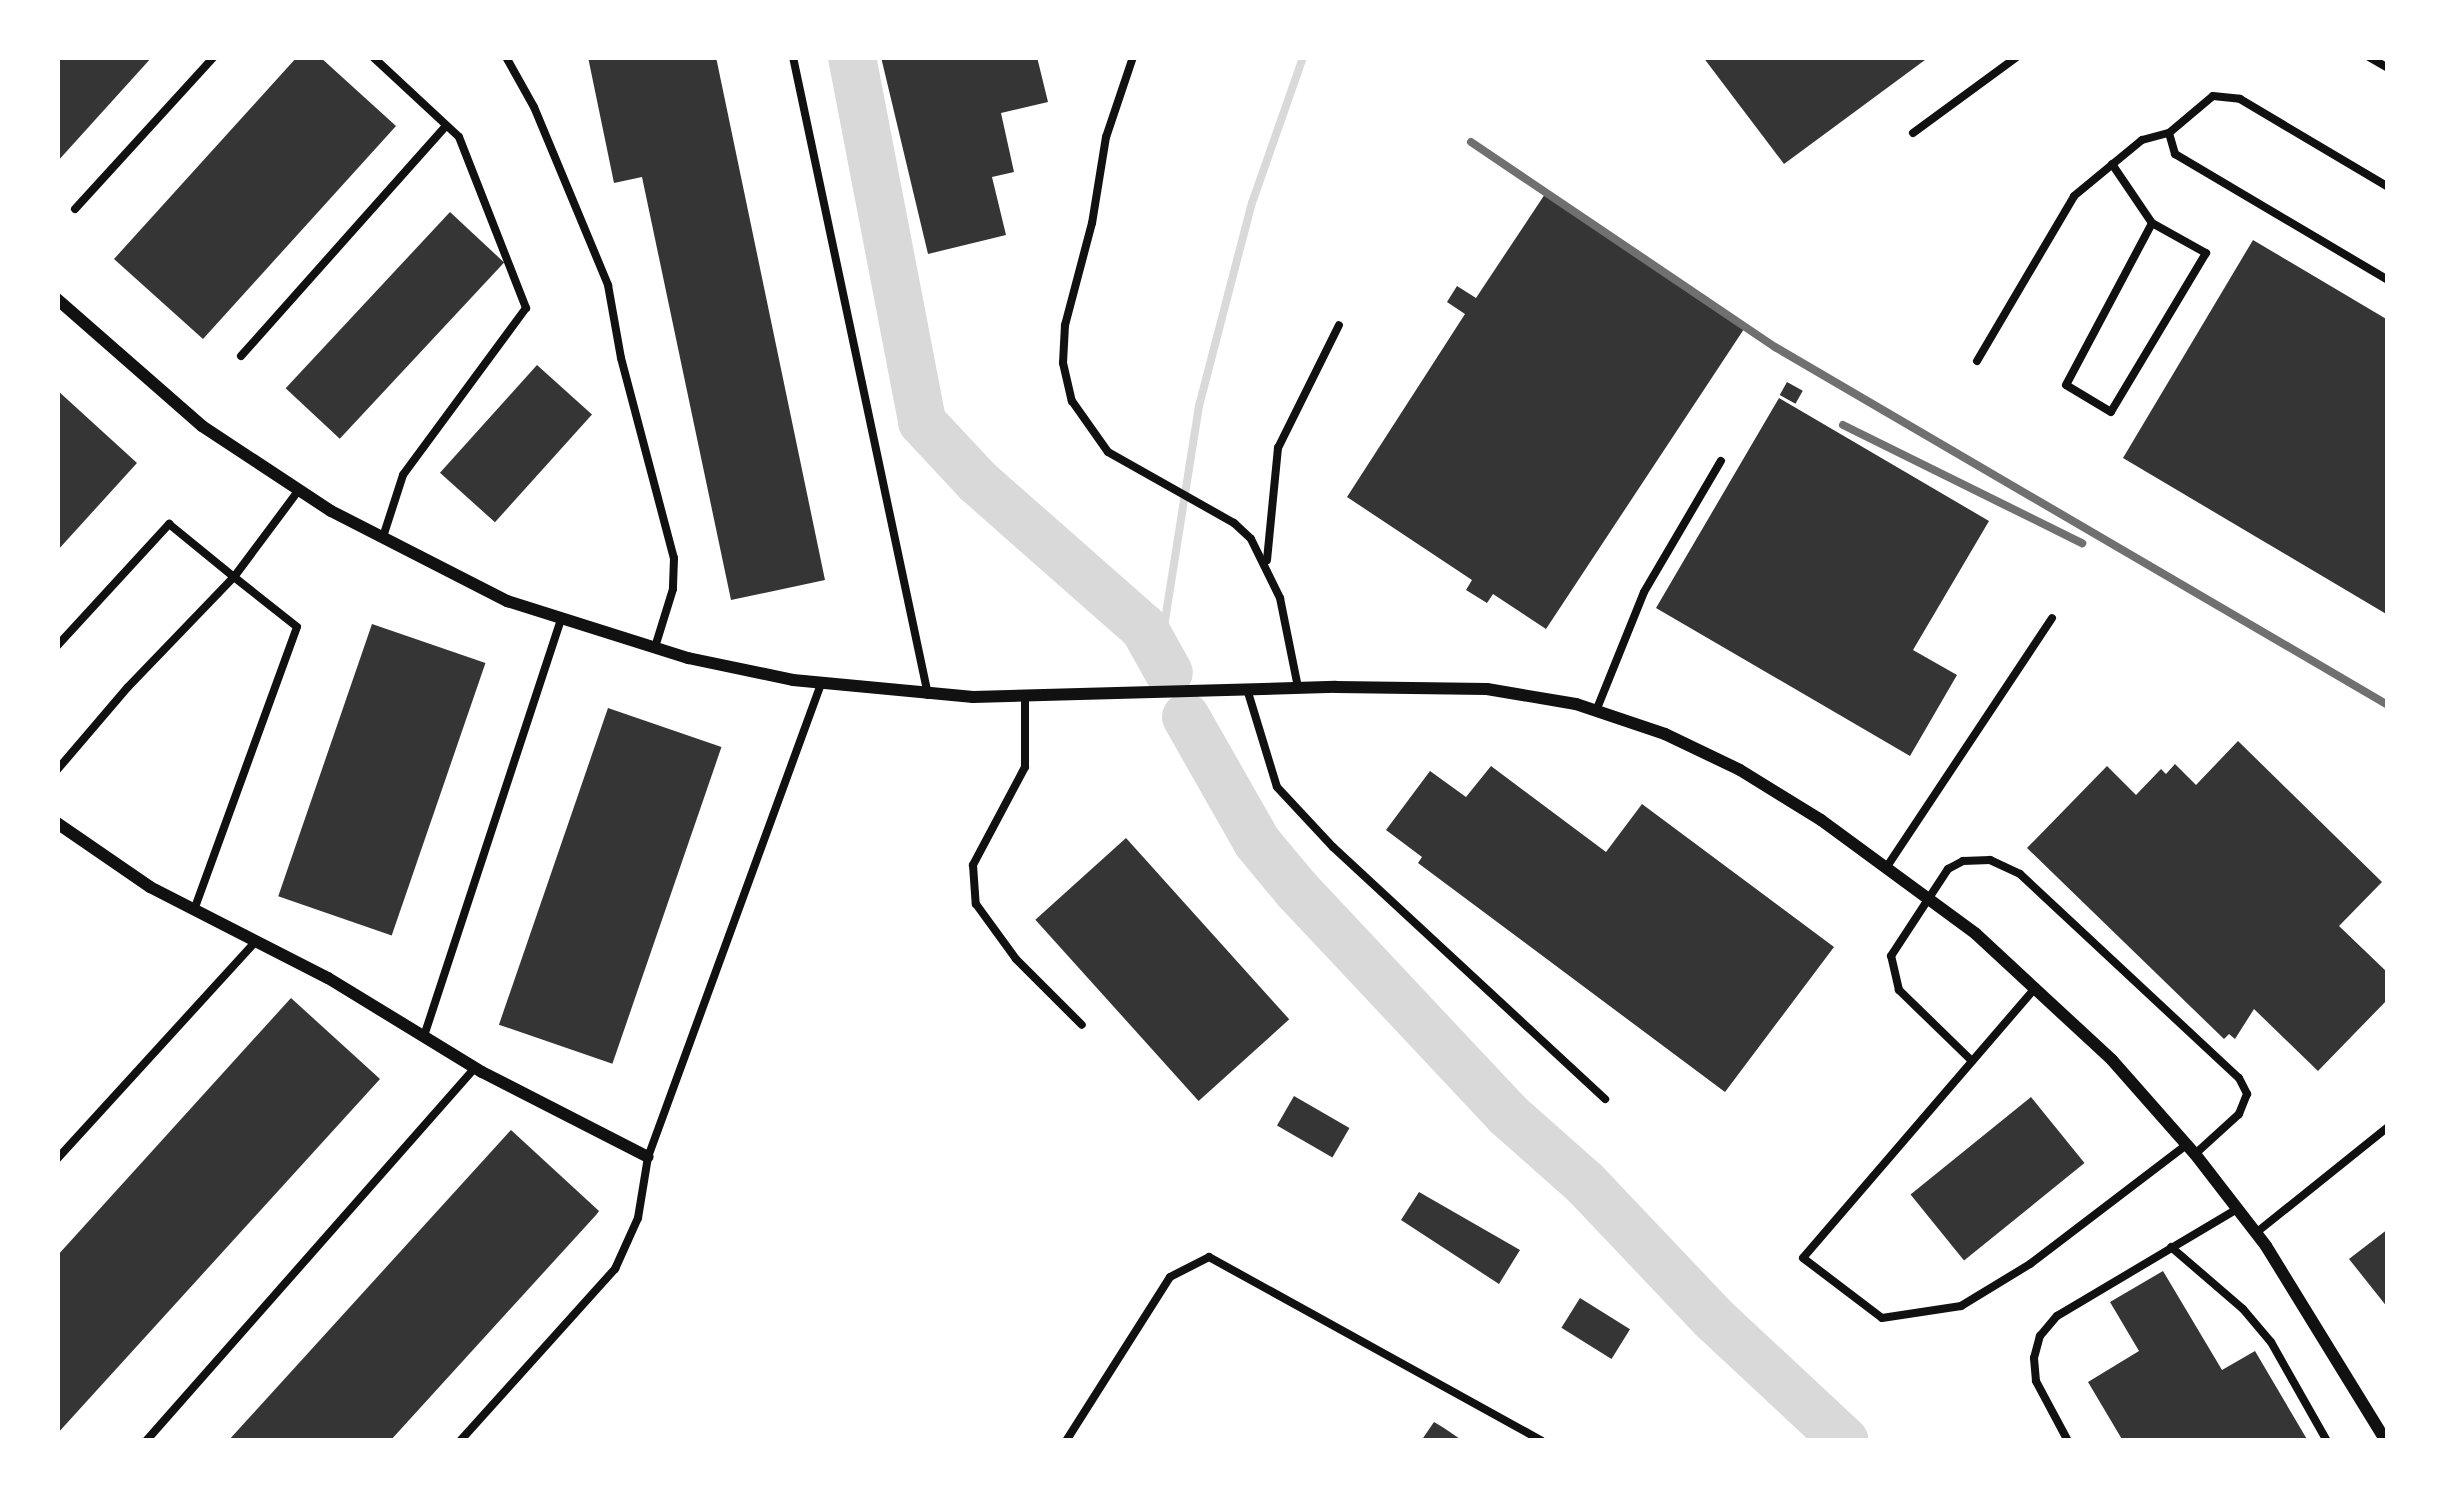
<!DOCTYPE html>
<html>
<head>
<meta charset="utf-8">
<style>
  body { margin:0 }
  #map { position:relative; width:2445px; height:1498px; overflow:hidden; background:#fff; font-family:Bitter,serif }
  div>[style] { position:absolute }
  .stream>* { height:8px; margin:-4px; padding:0 4px; transform-origin:4px; border-radius:4px; background:#d9d9d9 }
  .river>* { height:48px; margin:-24px; padding:0 24px; transform-origin:24px; border-radius:24px; background:#d9d9d9 }
  .building>* { inset:0; background:#353535; transform-origin:0 0 }
  .service>* { height:8px; margin:-4px; padding:0 4px; transform-origin:4px; border-radius:4px; background:#111 }
  .minor>* { height:12px; margin:-6px; padding:0 6px; transform-origin:6px; border-radius:6px; background:#111 }
  .rail>* { height:8px; margin:-4px; padding:0 4px; transform-origin:4px; border-radius:4px; background:#707070 }
  span { translate:-50% -50%; white-space:nowrap; text-align:center; line-height:1.15; -webkit-text-stroke:10px #fff; paint-order:stroke }
  .frame { position:absolute; inset:0; border:60px solid #fff; pointer-events:none }
</style>
</head>
<body>
<div id="map">
  <div class="stream">
    <i style="left:1160px;top:652px;width:249px;rotate:-81deg"></i>
    <i style="left:1199px;top:406px;width:210px;rotate:-75.4deg"></i>
    <i style="left:1252px;top:203px;width:155px;rotate:-70.7deg"></i>
  </div>
  <div class="river">
    <i style="left:852px;top:57px;width:372px;rotate:79.1deg"></i>
    <i style="left:922px;top:422px;width:81px;rotate:47deg"></i>
    <i style="left:977px;top:481px;width:222px;rotate:41.4deg"></i>
    <i style="left:1144px;top:628px;width:51px;rotate:60.9deg"></i>
    <i style="left:1186px;top:717px;width:144px;rotate:60.4deg"></i>
    <i style="left:1257px;top:842px;width:61px;rotate:50.3deg"></i>
    <i style="left:1296px;top:889px;width:308px;rotate:46.8deg"></i>
    <i style="left:1507px;top:1114px;width:104px;rotate:41.5deg"></i>
    <i style="left:1585px;top:1183px;width:186px;rotate:46.5deg"></i>
    <i style="left:1713px;top:1318px;width:180px;rotate:43deg"></i>
  </div>
  <div class="building">
    <i style="clip-path:polygon(57px 57px,152px 57px,57px 162px)"></i>
    <i style="clip-path:polygon(297px 57px,320px 57px,396px 126px,203px 339px,114px 259px)"></i>
    <i style="clip-path:polygon(588px 57px,716px 57px,825px 580px,731px 600px,642px 177px,614px 183px)"></i>
    <i style="clip-path:polygon(881px 57px,1037px 57px,1048px 102px,1001px 113px,1014px 172px,992px 177px,1006px 235px,928px 254px)"></i>
    <i style="clip-path:polygon(1703px 57px,1929px 57px,1784px 164px)"></i>
    <i style="clip-path:polygon(1545px 194px,1744px 329px,1546px 629px,1493px 594px,1487px 603px,1466px 590px,1472px 580px,1347px 497px,1465px 314px,1447px 302px,1457px 286px,1476px 298px)"></i>
    <i style="left:450px;top:212px;width:74px;height:241px;rotate:43deg"></i>
    <i style="clip-path:polygon(2253px 240px,2388px 320px,2388px 615px,2123px 458px)"></i>
    <i style="left:537px;top:365px;width:74px;height:145px;rotate:42deg"></i>
    <i style="left:1787px;top:382px;width:18px;height:15px;rotate:29deg"></i>
    <i style="clip-path:polygon(57px 390px,137px 463px,57px 551px)"></i>
    <i style="clip-path:polygon(1779px 398px,1989px 521px,1913px 650px,1957px 675px,1910px 756px,1656px 608px)"></i>
    <i style="left:372px;top:624px;width:120px;height:288px;rotate:19deg"></i>
    <i style="left:608px;top:708px;width:120px;height:335px;rotate:19deg"></i>
    <i style="clip-path:polygon(2238px 741px,2382px 882px,2339px 926px,2388px 973px,2388px 999px,2318px 1071px,2254px 1009px,2235px 1039px,2229px 1034px,2224px 1039px,2027px 848px,2107px 766px,2136px 795px,2161px 769px,2166px 774px,2175px 764px,2196px 785px)"></i>
    <i style="clip-path:polygon(1491px 766px,1606px 852px,1642px 804px,1834px 947px,1725px 1092px,1418px 863px,1422px 857px,1386px 830px,1430px 771px,1466px 797px)"></i>
    <i style="left:1126px;top:838px;width:244px;height:122px;rotate:48deg"></i>
    <i style="clip-path:polygon(291px 998px,380px 1079px,57px 1434px,57px 1256px)"></i>
    <i style="left:1294px;top:1096px;width:64px;height:34px;rotate:30deg"></i>
    <i style="left:2031px;top:1097px;width:85px;height:155px;rotate:51deg"></i>
    <i style="clip-path:polygon(511px 1130px,599px 1211px,596px 1215px,390px 1441px,228px 1441px)"></i>
    <i style="clip-path:polygon(1419px 1192px,1520px 1250px,1499px 1284px,1401px 1220px)"></i>
    <i style="clip-path:polygon(2388px 1229px,2388px 1308px,2349px 1259px)"></i>
    <i style="clip-path:polygon(2163px 1271px,2222px 1370px,2255px 1351px,2308px 1441px,2123px 1441px,2088px 1382px,2139px 1351px,2110px 1302px)"></i>
    <i style="left:1580px;top:1298px;width:59px;height:35px;rotate:32deg"></i>
    <i style="clip-path:polygon(1434px 1422px,1444px 1428px,1463px 1441px,1421px 1441px)"></i>
  </div>
  <div class="service">
    <i style="left:373px;top:57px;width:117px;rotate:42.9deg"></i>
    <i style="left:459px;top:137px;width:184px;rotate:68.6deg"></i>
    <i style="left:526px;top:308px;width:207px;rotate:126.4deg"></i>
    <i style="left:403px;top:475px;width:65px;rotate:107.9deg"></i>
    <i style="left:506px;top:57px;width:57px;rotate:60.8deg"></i>
    <i style="left:534px;top:107px;width:193px;rotate:67.4deg"></i>
    <i style="left:608px;top:285px;width:74px;rotate:79.9deg"></i>
    <i style="left:621px;top:358px;width:207px;rotate:75.2deg"></i>
    <i style="left:674px;top:558px;width:31px;rotate:92deg"></i>
    <i style="left:673px;top:589px;width:61px;rotate:107.2deg"></i>
    <i style="left:793px;top:57px;width:652px;rotate:78.05deg"></i>
    <i style="left:1133px;top:57px;width:84px;rotate:108.6deg"></i>
    <i style="left:1106px;top:137px;width:87px;rotate:99.2deg"></i>
    <i style="left:1092px;top:223px;width:106px;rotate:104.8deg"></i>
    <i style="left:1065px;top:325px;width:38px;rotate:93deg"></i>
    <i style="left:1063px;top:363px;width:39px;rotate:77deg"></i>
    <i style="left:1072px;top:401px;width:62px;rotate:54.8deg"></i>
    <i style="left:1108px;top:452px;width:145px;rotate:29.4deg"></i>
    <i style="left:1234px;top:523px;width:23px;rotate:43deg"></i>
    <i style="left:1251px;top:539px;width:66px;rotate:63.8deg"></i>
    <i style="left:1280px;top:598px;width:91px;rotate:78.6deg"></i>
    <i style="left:2369px;top:57px;width:22px;rotate:30deg"></i>
    <i style="left:1913px;top:133px;width:129px;rotate:-36.2deg"></i>
    <i style="left:2169px;top:133px;width:22px;rotate:74deg"></i>
    <i style="left:2175px;top:154px;width:247px;rotate:30.6deg"></i>
    <i style="left:2112px;top:164px;width:71px;rotate:55.9deg"></i>
    <i style="left:2152px;top:223px;width:62px;rotate:29.1deg"></i>
    <i style="left:2206px;top:253px;width:185px;rotate:120.9deg"></i>
    <i style="left:2111px;top:412px;width:52px;rotate:-149deg"></i>
    <i style="left:2066px;top:385px;width:183px;rotate:-62deg"></i>
    <i style="left:75px;top:209px;width:206px;rotate:-47.6deg"></i>
    <i style="left:241px;top:356px;width:308px;rotate:-48.3deg"></i>
    <i style="left:1977px;top:361px;width:191px;rotate:-59.5deg"></i>
    <i style="left:2074px;top:196px;width:88px;rotate:-39.5deg"></i>
    <i style="left:2142px;top:140px;width:28px;rotate:-15deg"></i>
    <i style="left:2169px;top:133px;width:57px;rotate:-40.1deg"></i>
    <i style="left:2213px;top:96px;width:27px;rotate:6deg"></i>
    <i style="left:2240px;top:99px;width:172px;rotate:30.7deg"></i>
    <i style="left:1267px;top:560px;width:113px;rotate:-84.4deg"></i>
    <i style="left:1278px;top:448px;width:137px;rotate:-63.6deg"></i>
    <i style="left:57px;top:646px;width:166px;rotate:-47.4deg"></i>
    <i style="left:169px;top:524px;width:84px;rotate:39.2deg"></i>
    <i style="left:234px;top:577px;width:107px;rotate:-53.3deg"></i>
    <i style="left:1247px;top:689px;width:102px;rotate:73deg"></i>
    <i style="left:1277px;top:787px;width:82px;rotate:47deg"></i>
    <i style="left:1333px;top:847px;width:371px;rotate:42.8deg"></i>
    <i style="left:1025px;top:696px;width:71px;rotate:90deg"></i>
    <i style="left:1025px;top:767px;width:111px;rotate:118deg"></i>
    <i style="left:973px;top:865px;width:39px;rotate:86deg"></i>
    <i style="left:976px;top:904px;width:68px;rotate:54deg"></i>
    <i style="left:1016px;top:959px;width:93px;rotate:45deg"></i>
    <i style="left:1596px;top:711px;width:128px;rotate:-68deg"></i>
    <i style="left:1644px;top:592px;width:152px;rotate:-59.6deg"></i>
    <i style="left:57px;top:770px;width:109px;rotate:-49.5deg"></i>
    <i style="left:128px;top:687px;width:153px;rotate:-46.1deg"></i>
    <i style="left:234px;top:577px;width:80px;rotate:38.4deg"></i>
    <i style="left:297px;top:627px;width:301px;rotate:110deg"></i>
    <i style="left:1886px;top:868px;width:300px;rotate:-56.4deg"></i>
    <i style="left:2036px;top:987px;width:357px;rotate:130.7deg"></i>
    <i style="left:1803px;top:1258px;width:99px;rotate:37.2deg"></i>
    <i style="left:1882px;top:1318px;width:80px;rotate:-8.6deg"></i>
    <i style="left:1961px;top:1306px;width:81px;rotate:-31.3deg"></i>
    <i style="left:2030px;top:1264px;width:196px;rotate:-37.3deg"></i>
    <i style="left:424px;top:1036px;width:438px;rotate:-71.8deg"></i>
    <i style="left:1972px;top:1061px;width:102px;rotate:-135.8deg"></i>
    <i style="left:1899px;top:990px;width:35px;rotate:-103deg"></i>
    <i style="left:1891px;top:956px;width:104px;rotate:-56.8deg"></i>
    <i style="left:1948px;top:869px;width:17px;rotate:-28deg"></i>
    <i style="left:1963px;top:861px;width:27px;rotate:-2deg"></i>
    <i style="left:1990px;top:860px;width:33px;rotate:25deg"></i>
    <i style="left:2020px;top:874px;width:299px;rotate:43deg"></i>
    <i style="left:2239px;top:1078px;width:18px;rotate:63deg"></i>
    <i style="left:2247px;top:1094px;width:22px;rotate:112deg"></i>
    <i style="left:2239px;top:1114px;width:59px;rotate:137.7deg"></i>
    <i style="left:57px;top:1159px;width:294px;rotate:-47.6deg"></i>
    <i style="left:2257px;top:1232px;width:168px;rotate:-38.7deg"></i>
    <i style="left:2171px;top:1247px;width:95px;rotate:40.7deg"></i>
    <i style="left:2243px;top:1309px;width:43px;rotate:49.7deg"></i>
    <i style="left:2271px;top:1342px;width:114px;rotate:60.5deg"></i>
    <i style="left:146px;top:1441px;width:496px;rotate:-48.6deg"></i>
    <i style="left:460px;top:1441px;width:232px;rotate:-48deg"></i>
    <i style="left:615px;top:1269px;width:56px;rotate:-65.7deg"></i>
    <i style="left:638px;top:1218px;width:62px;rotate:-80.7deg"></i>
    <i style="left:648px;top:1157px;width:504px;rotate:-69.91deg"></i>
    <i style="left:1066px;top:1441px;width:194px;rotate:-57.6deg"></i>
    <i style="left:1170px;top:1277px;width:44px;rotate:-27.1deg"></i>
    <i style="left:1209px;top:1257px;width:380px;rotate:28.9deg"></i>
    <i style="left:2068px;top:1441px;width:68px;rotate:-118.1deg"></i>
    <i style="left:2036px;top:1381px;width:23px;rotate:-95deg"></i>
    <i style="left:2034px;top:1358px;width:23px;rotate:-75deg"></i>
    <i style="left:2040px;top:1336px;width:26px;rotate:-50deg"></i>
    <i style="left:2057px;top:1316px;width:209px;rotate:-30.7deg"></i>
  </div>
  <div class="minor">
    <i style="left:57px;top:299px;width:193px;rotate:41.2deg"></i>
    <i style="left:202px;top:426px;width:154px;rotate:33.4deg"></i>
    <i style="left:331px;top:511px;width:198px;rotate:27.1deg"></i>
    <i style="left:507px;top:601px;width:190px;rotate:17.5deg"></i>
    <i style="left:688px;top:658px;width:107px;rotate:11.8deg"></i>
    <i style="left:793px;top:680px;width:181px;rotate:5.4deg"></i>
    <i style="left:973px;top:697px;width:363px;rotate:-1.6deg"></i>
    <i style="left:1336px;top:687px;width:151px;rotate:0.8deg"></i>
    <i style="left:1487px;top:689px;width:90px;rotate:9.6deg"></i>
    <i style="left:1576px;top:704px;width:94px;rotate:18.6deg"></i>
    <i style="left:1665px;top:734px;width:83px;rotate:25.6deg"></i>
    <i style="left:1740px;top:770px;width:95px;rotate:31.7deg"></i>
    <i style="left:1821px;top:820px;width:192px;rotate:36.3deg"></i>
    <i style="left:1976px;top:934px;width:185px;rotate:42.8deg"></i>
    <i style="left:2112px;top:1060px;width:125px;rotate:48.6deg"></i>
    <i style="left:2195px;top:1154px;width:116px;rotate:52.3deg"></i>
    <i style="left:2266px;top:1246px;width:229px;rotate:58.4deg"></i>
    <i style="left:57px;top:823px;width:113px;rotate:34.5deg"></i>
    <i style="left:150px;top:887px;width:200px;rotate:27.1deg"></i>
    <i style="left:328px;top:978px;width:180px;rotate:31.4deg"></i>
    <i style="left:482px;top:1072px;width:186px;rotate:27.1deg"></i>
  </div>
  <div class="rail">
    <i style="left:1471px;top:142px;width:367px;rotate:34deg"></i>
    <i style="left:1775px;top:347px;width:710px;rotate:30.29deg"></i>
    <i style="left:1843px;top:425px;width:267px;rotate:26.3deg"></i>
  </div>
  <div class="frame"></div>
</div>
</body>
</html>
